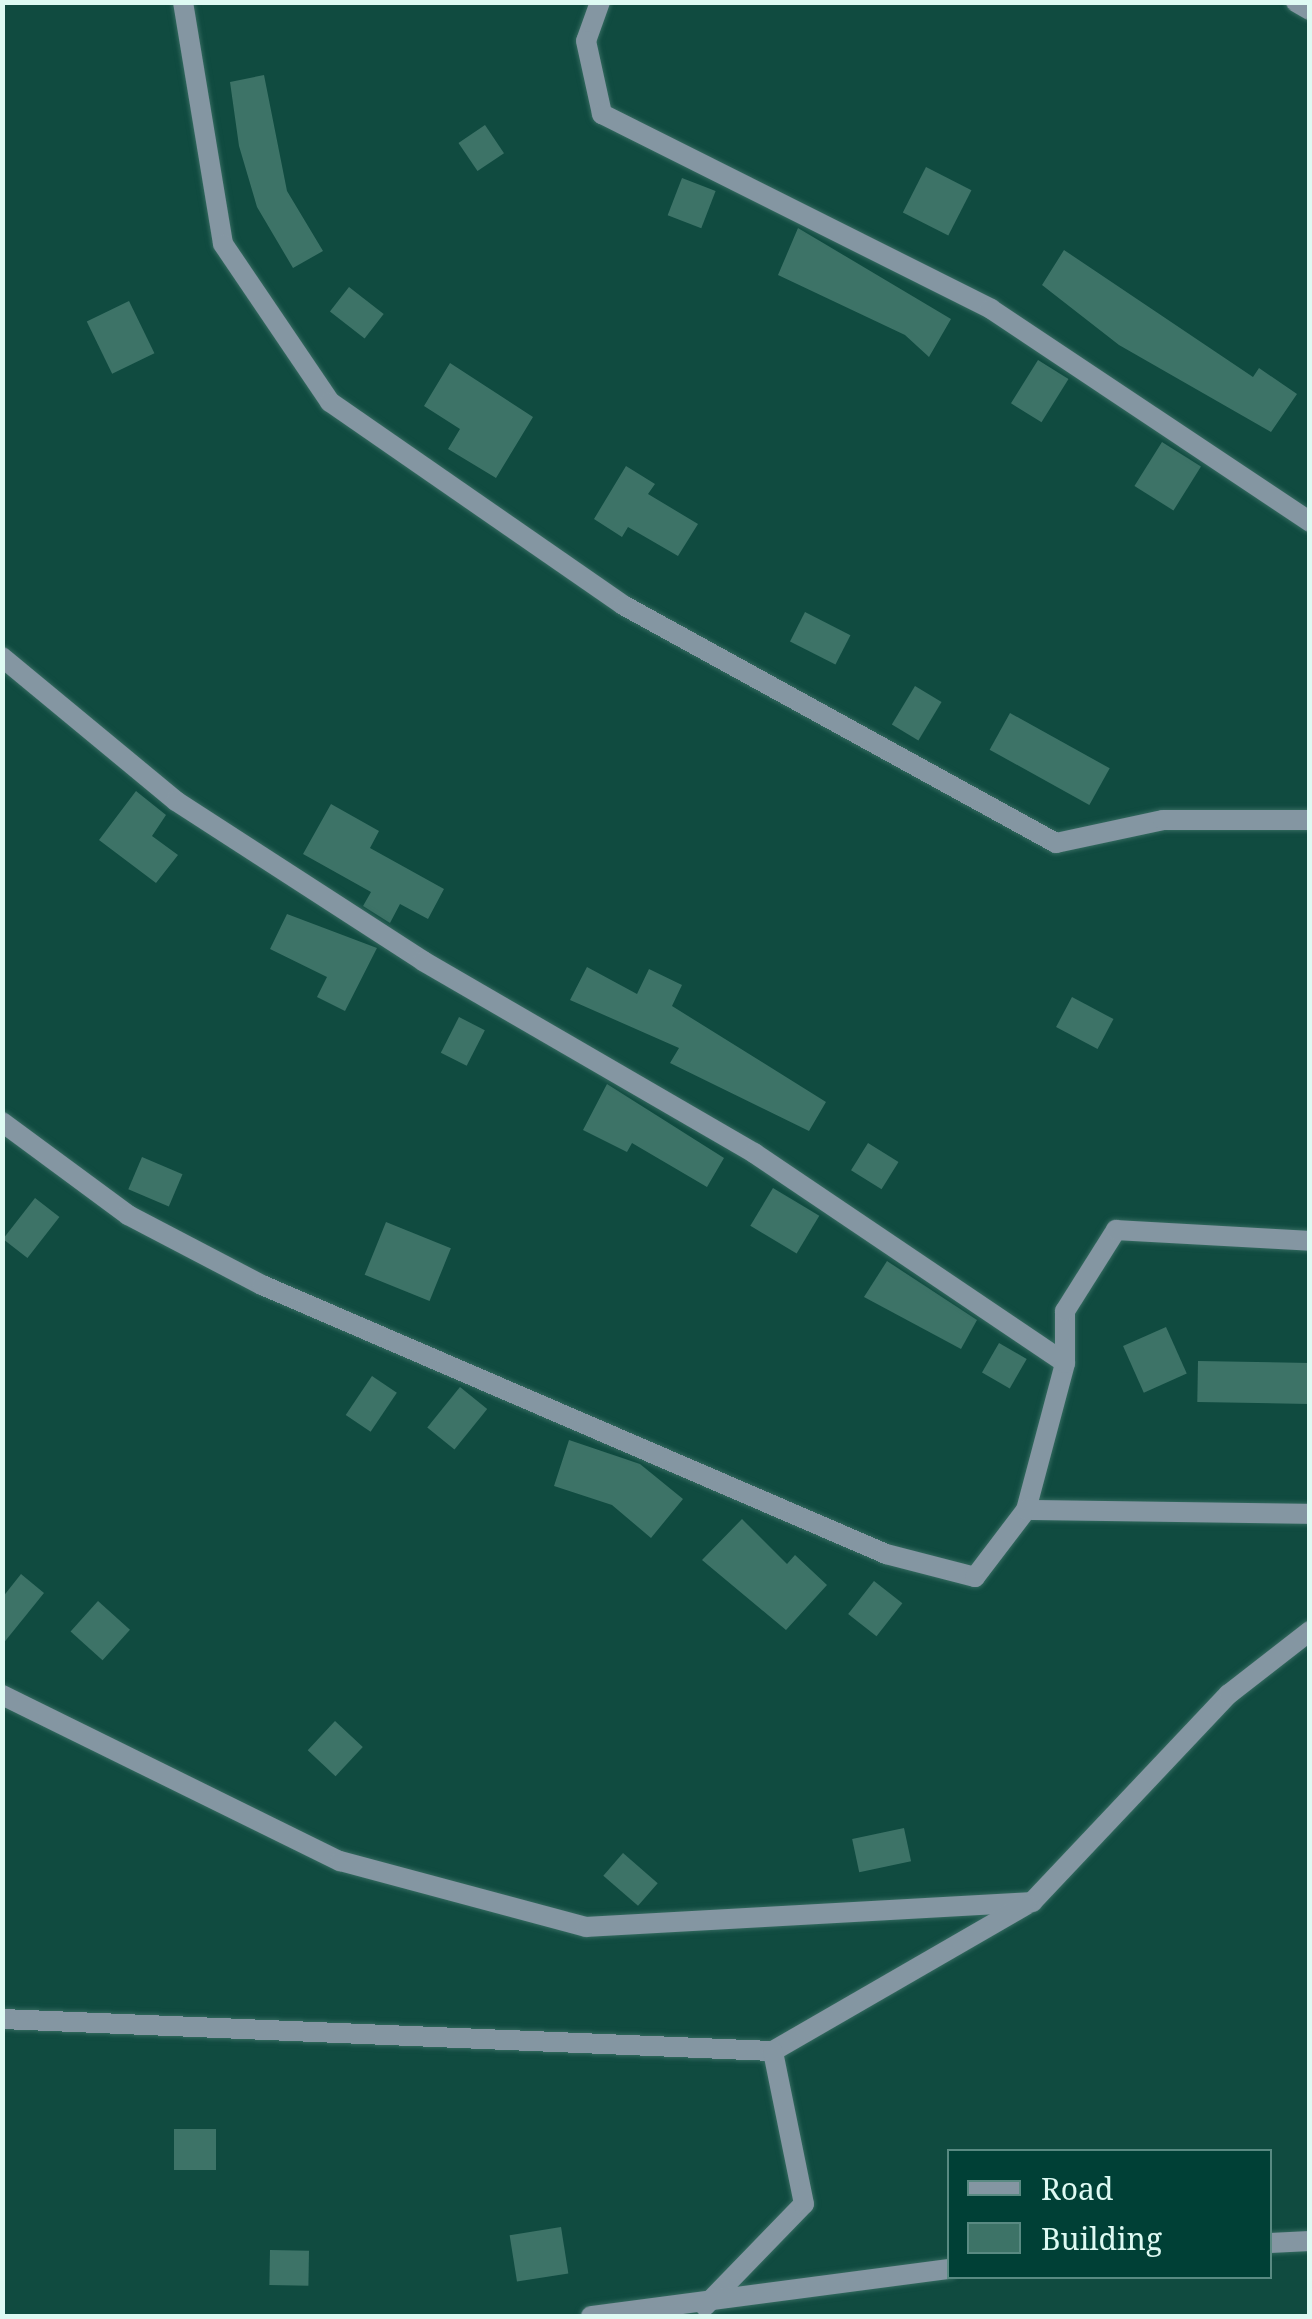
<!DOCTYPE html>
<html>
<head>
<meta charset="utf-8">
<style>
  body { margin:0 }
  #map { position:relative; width:1312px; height:2319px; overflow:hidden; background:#104b40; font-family:"Noto Serif",serif }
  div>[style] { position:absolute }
  .building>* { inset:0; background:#3d7367; transform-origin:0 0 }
  .roads { filter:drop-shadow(0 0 2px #356a60) drop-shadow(0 0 2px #356a60) }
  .minor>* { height:20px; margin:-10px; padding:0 10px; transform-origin:10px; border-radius:10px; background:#8496a2 }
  span { translate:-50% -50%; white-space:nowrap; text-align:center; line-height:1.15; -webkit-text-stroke:8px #004036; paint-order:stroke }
  .frame { position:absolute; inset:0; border:5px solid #defaf3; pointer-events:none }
  .legend { position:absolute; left:947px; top:2149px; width:325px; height:130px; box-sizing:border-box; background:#004036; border:2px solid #598a82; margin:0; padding:12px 18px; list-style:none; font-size:30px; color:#defaf3 }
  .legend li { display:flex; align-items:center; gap:20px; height:50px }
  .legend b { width:50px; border:2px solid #598a82 }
</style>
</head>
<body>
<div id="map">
  <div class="building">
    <i style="clip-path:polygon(264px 75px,287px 191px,323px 251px,293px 268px,257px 207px,239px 146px,230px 82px)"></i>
    <i style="left:485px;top:125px;width:34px;height:32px;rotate:56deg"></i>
    <i style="left:926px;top:167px;width:51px;height:51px;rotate:27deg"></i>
    <i style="left:682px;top:178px;width:36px;height:40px;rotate:21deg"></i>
    <i style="clip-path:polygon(798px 228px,951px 319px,929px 357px,905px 335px,778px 275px)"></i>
    <i style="clip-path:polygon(1064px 250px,1253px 377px,1259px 368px,1297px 394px,1271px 432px,1119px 345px,1042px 285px)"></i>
    <i style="left:349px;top:287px;width:44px;height:31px;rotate:38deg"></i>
    <i style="left:129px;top:301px;width:58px;height:47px;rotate:64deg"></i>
    <i style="left:1038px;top:360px;width:36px;height:51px;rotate:32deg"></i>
    <i style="clip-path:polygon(450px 363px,533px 417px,496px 478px,448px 449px,460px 429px,424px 406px)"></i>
    <i style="left:1162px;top:442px;width:46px;height:52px;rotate:32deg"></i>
    <i style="clip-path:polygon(626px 466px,655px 484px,648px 494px,698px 524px,678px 556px,628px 527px,622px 537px,594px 519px)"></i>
    <i style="left:805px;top:612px;width:51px;height:33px;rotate:27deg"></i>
    <i style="left:915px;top:686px;width:31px;height:45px;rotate:31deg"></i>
    <i style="left:1010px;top:713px;width:114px;height:42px;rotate:29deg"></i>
    <i style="clip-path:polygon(136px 791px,166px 815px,152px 836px,178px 855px,156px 883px,99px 840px)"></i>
    <i style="clip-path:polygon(331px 804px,379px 831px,370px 848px,444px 889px,428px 919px,400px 904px,390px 923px,363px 906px,371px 892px,303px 854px)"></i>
    <i style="clip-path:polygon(287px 914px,377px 948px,345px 1011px,317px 997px,327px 977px,270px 949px)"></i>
    <i style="clip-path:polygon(587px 967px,637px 994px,649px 969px,682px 985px,672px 1006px,826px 1102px,809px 1131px,670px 1063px,679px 1048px,570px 1000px)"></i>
    <i style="left:1072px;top:997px;width:47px;height:34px;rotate:28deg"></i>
    <i style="left:459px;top:1017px;width:29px;height:40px;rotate:27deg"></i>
    <i style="clip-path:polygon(607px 1084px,724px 1158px,707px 1187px,632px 1143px,627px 1152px,583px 1130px)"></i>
    <i style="left:868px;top:1143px;width:36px;height:32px;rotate:32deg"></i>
    <i style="left:142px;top:1157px;width:44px;height:35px;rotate:23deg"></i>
    <i style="left:773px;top:1188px;width:54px;height:44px;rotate:31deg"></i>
    <i style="left:35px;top:1198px;width:31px;height:52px;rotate:38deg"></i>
    <i style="left:386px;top:1222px;width:70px;height:57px;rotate:22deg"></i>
    <i style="clip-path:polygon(887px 1261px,977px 1320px,961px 1349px,864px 1297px)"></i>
    <i style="left:1166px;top:1327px;width:51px;height:47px;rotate:66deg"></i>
    <i style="left:999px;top:1343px;width:32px;height:34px;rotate:30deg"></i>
    <i style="left:1198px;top:1361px;width:112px;height:41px;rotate:1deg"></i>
    <i style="left:372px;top:1376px;width:30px;height:47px;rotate:34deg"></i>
    <i style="left:460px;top:1387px;width:35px;height:52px;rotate:39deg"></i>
    <i style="clip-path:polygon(569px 1440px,640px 1464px,683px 1499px,651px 1538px,612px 1505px,554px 1486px)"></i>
    <i style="clip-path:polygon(742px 1519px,787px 1564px,795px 1555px,827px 1585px,786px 1630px,702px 1560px)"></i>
    <i style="clip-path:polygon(21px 1574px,44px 1593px,2px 1645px,2px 1598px)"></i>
    <i style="left:874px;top:1581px;width:36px;height:42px;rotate:38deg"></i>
    <i style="left:98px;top:1601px;width:43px;height:41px;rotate:42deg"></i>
    <i style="left:335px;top:1721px;width:38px;height:40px;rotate:43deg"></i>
    <i style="left:904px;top:1828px;width:34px;height:53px;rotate:78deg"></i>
    <i style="left:623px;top:1853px;width:46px;height:30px;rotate:41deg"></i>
    <i style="left:174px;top:2129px;width:42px;height:41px"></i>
    <i style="left:561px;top:2227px;width:47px;height:52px;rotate:81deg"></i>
    <i style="left:270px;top:2250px;width:39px;height:35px;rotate:1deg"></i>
  </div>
  <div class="roads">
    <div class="minor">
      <i style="left:183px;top:2px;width:245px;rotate:80.6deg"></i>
      <i style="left:223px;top:244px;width:191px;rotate:55.9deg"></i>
      <i style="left:330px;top:402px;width:356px;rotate:34.7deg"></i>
      <i style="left:623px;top:605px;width:494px;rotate:28.8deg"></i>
      <i style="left:1056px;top:843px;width:109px;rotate:-12.1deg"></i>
      <i style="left:1163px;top:820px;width:147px"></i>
      <i style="left:600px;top:2px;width:41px;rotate:109.7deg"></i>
      <i style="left:586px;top:41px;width:75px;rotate:77.6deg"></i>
      <i style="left:602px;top:114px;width:435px;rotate:26.6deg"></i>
      <i style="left:991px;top:309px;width:384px;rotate:33.7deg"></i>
      <i style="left:1296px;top:2px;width:16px;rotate:30deg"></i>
      <i style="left:2px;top:657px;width:226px;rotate:39.6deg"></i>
      <i style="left:176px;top:801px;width:294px;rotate:32.9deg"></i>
      <i style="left:423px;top:961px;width:383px;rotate:30.1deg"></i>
      <i style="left:754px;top:1153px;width:375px;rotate:34deg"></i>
      <i style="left:2px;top:1122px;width:157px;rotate:36.4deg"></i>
      <i style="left:128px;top:1215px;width:151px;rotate:27.6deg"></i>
      <i style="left:262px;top:1285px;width:680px;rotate:23.32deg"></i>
      <i style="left:886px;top:1554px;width:92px;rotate:14.5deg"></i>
      <i style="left:975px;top:1577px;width:84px;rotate:-52.7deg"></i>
      <i style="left:1026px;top:1510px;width:152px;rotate:-75.1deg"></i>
      <i style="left:1065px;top:1363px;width:52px;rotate:-90deg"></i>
      <i style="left:1065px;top:1311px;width:96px;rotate:-57.8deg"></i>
      <i style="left:1116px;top:1230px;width:194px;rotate:3.2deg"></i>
      <i style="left:1026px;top:1510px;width:284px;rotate:0.8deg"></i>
      <i style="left:2px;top:1695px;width:377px;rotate:26.2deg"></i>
      <i style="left:340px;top:1861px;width:255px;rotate:15deg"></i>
      <i style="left:586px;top:1927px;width:447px;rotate:-3.2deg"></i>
      <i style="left:1032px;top:1902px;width:286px;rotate:-46.6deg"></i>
      <i style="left:1229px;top:1694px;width:103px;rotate:-37.9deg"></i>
      <i style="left:2px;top:2019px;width:772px;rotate:2.38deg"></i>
      <i style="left:773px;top:2051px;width:292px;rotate:-30deg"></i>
      <i style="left:1270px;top:2243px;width:40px;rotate:-2.9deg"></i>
      <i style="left:705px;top:2306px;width:142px;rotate:-45.9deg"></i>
      <i style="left:804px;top:2204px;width:156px;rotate:-101.5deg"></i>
      <i style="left:591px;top:2316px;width:361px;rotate:-7.5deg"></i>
    </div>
  </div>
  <div class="frame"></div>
  <ul class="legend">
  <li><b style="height:12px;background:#8496a2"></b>Road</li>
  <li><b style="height:28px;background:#3d7367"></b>Building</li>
  </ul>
</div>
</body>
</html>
